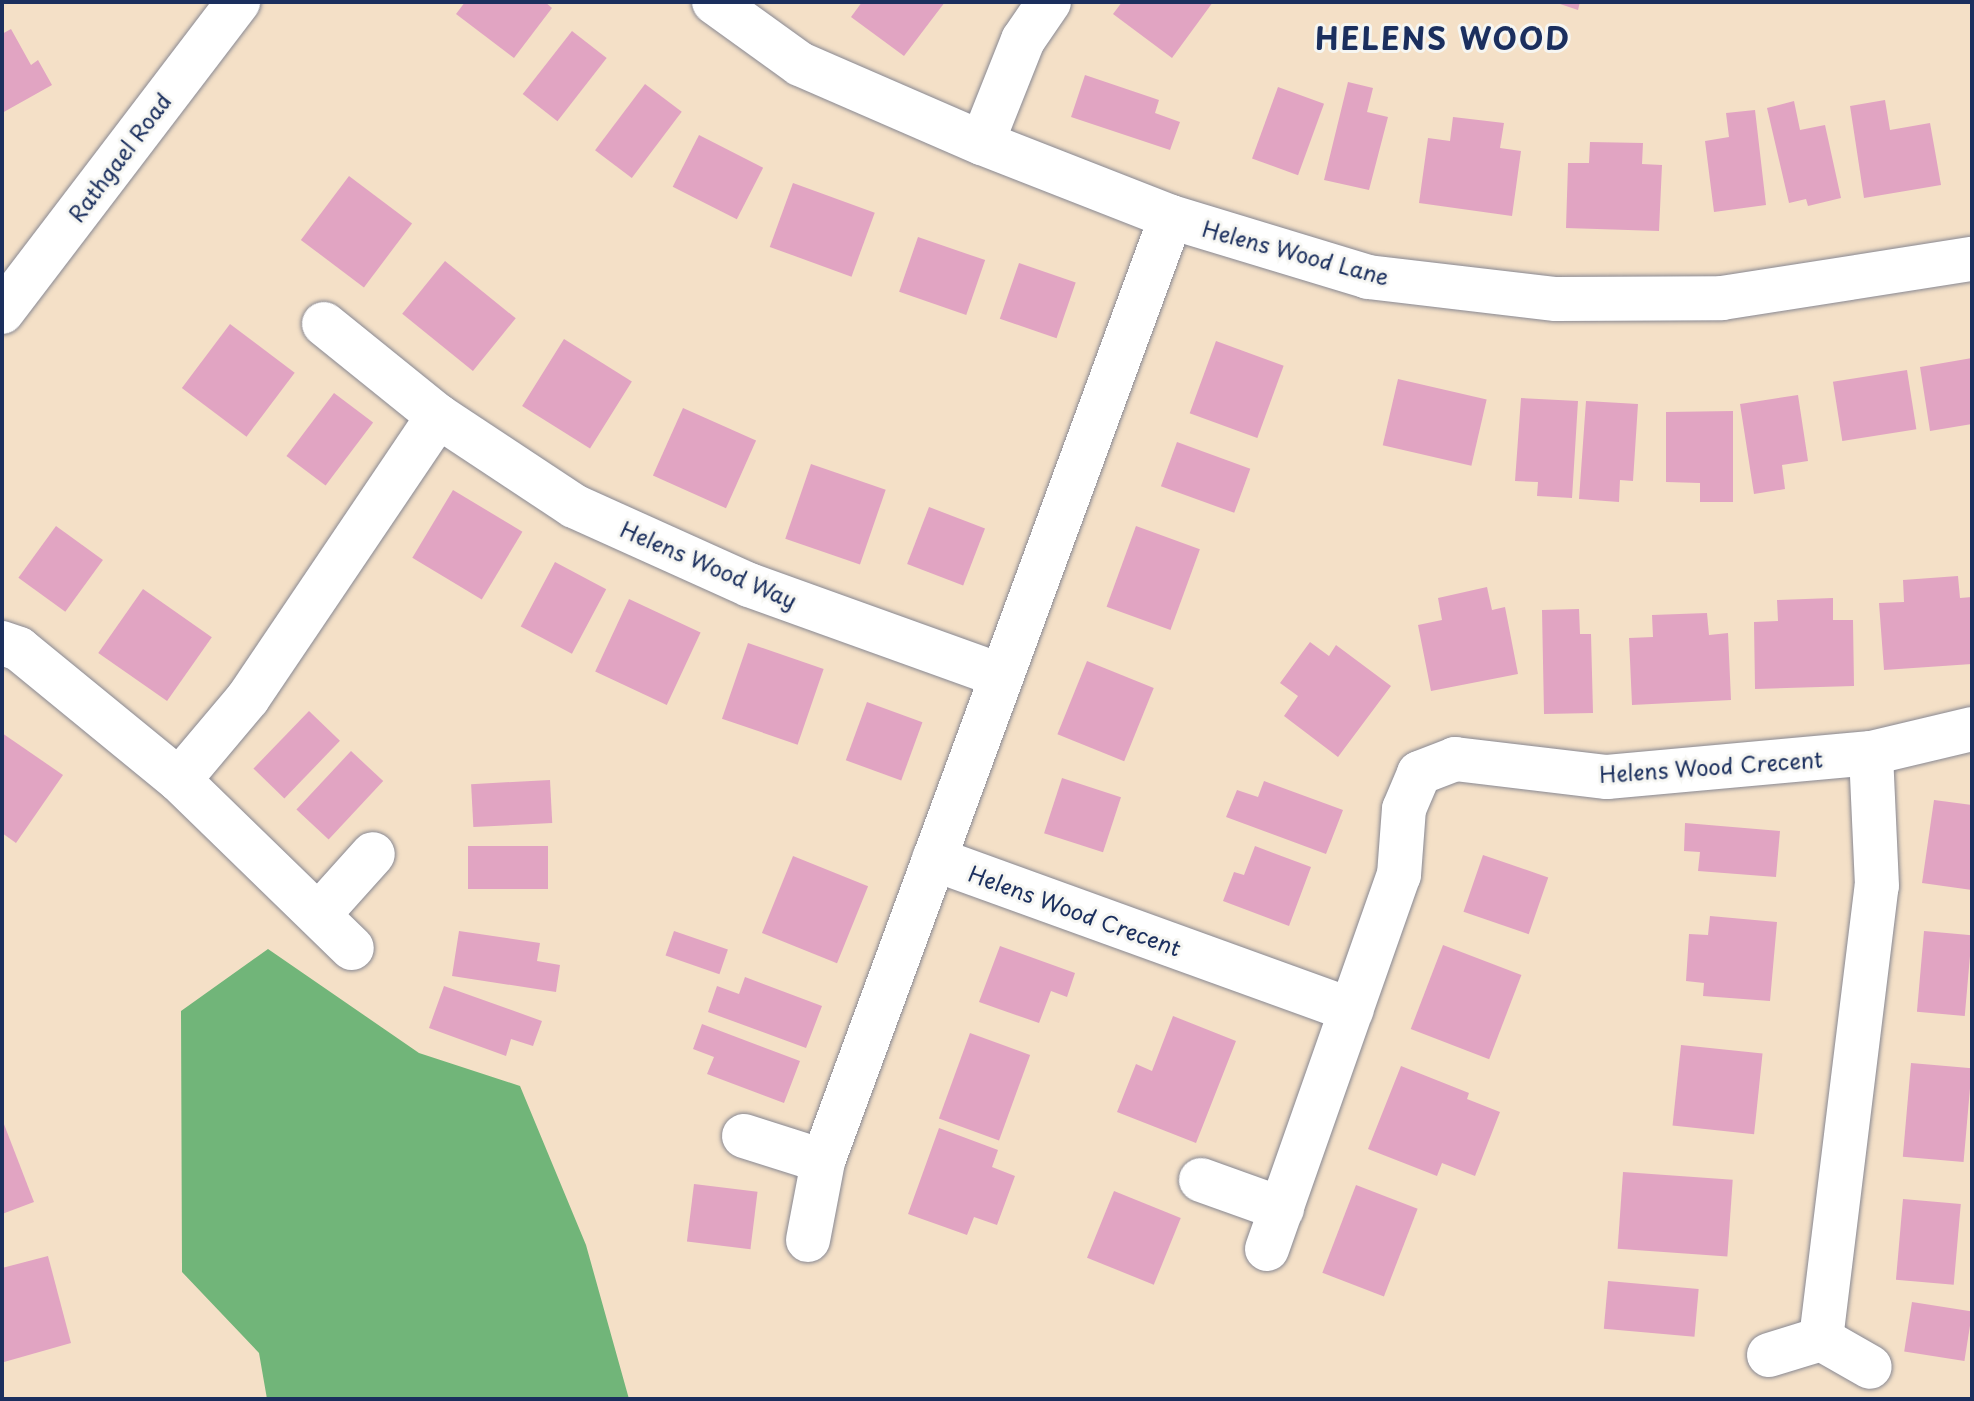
<!DOCTYPE html>
<html>
<head>
<meta charset="utf-8">
<style>
  body { margin:0 }
  #map { position:relative; width:1974px; height:1401px; overflow:hidden; background:#f4e0c7; font-family:"Playpen Sans",sans-serif }
  div>[style] { position:absolute }
  .forest>* { inset:0; background:#71b579 }
  .building>* { inset:0; background:#e1a4c2; transform-origin:0 0 }
  .roads { filter:drop-shadow(0 0 2px #888892) drop-shadow(0 0 2px #888892) }
  .street>* { height:44px; margin:-22px; padding:0 22px; transform-origin:22px; border-radius:22px; background:#fff }
  .secondary>* { height:44px; margin:-22px; padding:0 22px; transform-origin:22px; border-radius:22px; background:#fff }
  span { translate:-50% -50%; white-space:nowrap; text-align:center; line-height:1.15; -webkit-text-stroke:6px #f6f6f2; paint-order:stroke }
  .street-label { font-size:22px; color:#1b2f5e }
  .district-label { font-size:30px; color:#1b2f5e; font-weight:700; letter-spacing:2px }
  .frame { position:absolute; inset:0; border:4px solid #1b2f5e; pointer-events:none }
</style>
</head>
<body>
<div id="map">
  <div class="forest">
    <i style="clip-path:polygon(268px 949px,419px 1053px,520px 1086px,586px 1245px,629px 1399px,267px 1399px,259px 1353px,182px 1272px,181px 1011px)"></i>
  </div>
  <div class="building">
    <i style="clip-path:polygon(465px 2px,545px 2px,552px 8px,514px 58px,456px 14px)"></i>
    <i style="clip-path:polygon(862px 2px,945px 2px,904px 56px,851px 17px)"></i>
    <i style="clip-path:polygon(1122px 2px,1213px 2px,1172px 58px,1113px 14px)"></i>
    <i style="clip-path:polygon(1554px 2px,1580px 2px,1578px 10px)"></i>
    <i style="clip-path:polygon(11px 29px,31px 65px,38px 60px,52px 85px,2px 113px,2px 34px)"></i>
    <i style="left:572px;top:31px;width:44px;height:80px;rotate:38deg"></i>
    <i style="clip-path:polygon(1085px 75px,1159px 100px,1155px 113px,1180px 122px,1170px 150px,1071px 117px)"></i>
    <i style="clip-path:polygon(1348px 82px,1373px 88px,1367px 112px,1388px 117px,1369px 190px,1324px 180px)"></i>
    <i style="left:645px;top:84px;width:46px;height:83px;rotate:37deg"></i>
    <i style="left:1278px;top:87px;width:49px;height:76px;rotate:20deg"></i>
    <i style="clip-path:polygon(1885px 100px,1890px 130px,1930px 123px,1941px 185px,1864px 198px,1850px 106px)"></i>
    <i style="clip-path:polygon(1794px 101px,1800px 130px,1825px 125px,1841px 198px,1808px 206px,1806px 199px,1789px 203px,1767px 108px)"></i>
    <i style="clip-path:polygon(1755px 110px,1766px 205px,1714px 212px,1705px 141px,1729px 137px,1726px 113px)"></i>
    <i style="clip-path:polygon(1453px 117px,1504px 123px,1500px 148px,1521px 151px,1512px 216px,1419px 203px,1428px 138px,1450px 141px)"></i>
    <i style="left:699px;top:135px;width:72px;height:58px;rotate:27deg"></i>
    <i style="clip-path:polygon(1590px 142px,1643px 143px,1642px 164px,1662px 165px,1659px 231px,1566px 228px,1568px 163px,1589px 163px)"></i>
    <i style="left:349px;top:176px;width:79px;height:80px;rotate:37deg"></i>
    <i style="left:793px;top:183px;width:87px;height:68px;rotate:20deg"></i>
    <i style="left:918px;top:237px;width:71px;height:58px;rotate:19deg"></i>
    <i style="left:445px;top:261px;width:91px;height:68px;rotate:39deg"></i>
    <i style="left:1019px;top:263px;width:60px;height:59px;rotate:19deg"></i>
    <i style="left:230px;top:324px;width:81px;height:80px;rotate:37deg"></i>
    <i style="left:564px;top:339px;width:80px;height:79px;rotate:32deg"></i>
    <i style="left:1216px;top:341px;width:72px;height:77px;rotate:20deg"></i>
    <i style="clip-path:polygon(1972px 358px,1972px 424px,1930px 431px,1920px 367px)"></i>
    <i style="left:1907px;top:370px;width:60px;height:75px;rotate:81deg"></i>
    <i style="left:1398px;top:379px;width:91px;height:68px;rotate:13deg"></i>
    <i style="left:334px;top:393px;width:49px;height:79px;rotate:37deg"></i>
    <i style="clip-path:polygon(1798px 395px,1808px 461px,1782px 465px,1785px 489px,1754px 494px,1740px 404px)"></i>
    <i style="clip-path:polygon(1521px 398px,1578px 401px,1572px 498px,1537px 496px,1538px 482px,1515px 481px)"></i>
    <i style="clip-path:polygon(1586px 401px,1638px 404px,1633px 481px,1620px 480px,1619px 502px,1579px 499px)"></i>
    <i style="left:683px;top:408px;width:80px;height:74px;rotate:24deg"></i>
    <i style="clip-path:polygon(1733px 411px,1733px 502px,1700px 502px,1700px 483px,1666px 482px,1666px 412px)"></i>
    <i style="left:1177px;top:442px;width:78px;height:47px;rotate:20deg"></i>
    <i style="left:811px;top:464px;width:79px;height:79px;rotate:19deg"></i>
    <i style="left:453px;top:490px;width:81px;height:79px;rotate:31deg"></i>
    <i style="left:929px;top:507px;width:60px;height:61px;rotate:21deg"></i>
    <i style="left:56px;top:526px;width:58px;height:64px;rotate:36deg"></i>
    <i style="left:1136px;top:526px;width:68px;height:86px;rotate:20deg"></i>
    <i style="left:555px;top:562px;width:58px;height:73px;rotate:28deg"></i>
    <i style="clip-path:polygon(1958px 576px,1960px 598px,1972px 597px,1972px 664px,1884px 670px,1879px 603px,1904px 602px,1903px 580px)"></i>
    <i style="clip-path:polygon(1487px 587px,1492px 610px,1505px 607px,1518px 674px,1431px 691px,1418px 625px,1442px 620px,1438px 598px)"></i>
    <i style="left:143px;top:589px;width:84px;height:78px;rotate:35deg"></i>
    <i style="clip-path:polygon(1833px 598px,1833px 620px,1853px 620px,1854px 686px,1755px 689px,1754px 622px,1778px 621px,1777px 600px)"></i>
    <i style="left:629px;top:599px;width:79px;height:80px;rotate:25deg"></i>
    <i style="clip-path:polygon(1579px 609px,1580px 634px,1591px 634px,1593px 713px,1544px 714px,1542px 610px)"></i>
    <i style="clip-path:polygon(1707px 613px,1709px 635px,1728px 633px,1731px 700px,1632px 705px,1629px 638px,1653px 637px,1652px 615px)"></i>
    <i style="clip-path:polygon(1310px 642px,1329px 656px,1336px 645px,1391px 686px,1338px 757px,1284px 716px,1298px 696px,1280px 683px)"></i>
    <i style="left:748px;top:643px;width:80px;height:80px;rotate:19deg"></i>
    <i style="left:1087px;top:661px;width:72px;height:79px;rotate:22deg"></i>
    <i style="left:867px;top:702px;width:59px;height:62px;rotate:20deg"></i>
    <i style="left:309px;top:711px;width:43px;height:80px;rotate:44deg"></i>
    <i style="clip-path:polygon(2px 733px,63px 775px,16px 843px,2px 833px)"></i>
    <i style="left:351px;top:751px;width:44px;height:80px;rotate:43deg"></i>
    <i style="left:1062px;top:778px;width:62px;height:58px;rotate:18deg"></i>
    <i style="left:550px;top:780px;width:43px;height:79px;rotate:87deg"></i>
    <i style="clip-path:polygon(1264px 781px,1343px 810px,1326px 854px,1226px 817px,1237px 790px,1258px 797px)"></i>
    <i style="clip-path:polygon(1934px 800px,1972px 805px,1972px 890px,1922px 883px)"></i>
    <i style="clip-path:polygon(1685px 823px,1780px 831px,1776px 877px,1698px 871px,1700px 852px,1684px 851px)"></i>
    <i style="left:548px;top:846px;width:43px;height:80px;rotate:90deg"></i>
    <i style="clip-path:polygon(1255px 846px,1311px 867px,1289px 926px,1223px 901px,1234px 872px,1244px 875px)"></i>
    <i style="left:1483px;top:855px;width:69px;height:60px;rotate:19deg"></i>
    <i style="left:793px;top:856px;width:81px;height:83px;rotate:22deg"></i>
    <i style="clip-path:polygon(1710px 916px,1777px 922px,1770px 1001px,1703px 996px,1704px 983px,1686px 981px,1689px 934px,1708px 935px)"></i>
    <i style="clip-path:polygon(459px 931px,540px 943px,537px 961px,560px 965px,556px 992px,452px 976px)"></i>
    <i style="left:674px;top:931px;width:57px;height:26px;rotate:19deg"></i>
    <i style="left:1924px;top:931px;width:48px;height:81px;rotate:5deg"></i>
    <i style="left:1443px;top:945px;width:84px;height:90px;rotate:21deg"></i>
    <i style="clip-path:polygon(1000px 946px,1075px 973px,1067px 997px,1051px 991px,1039px 1023px,979px 1002px)"></i>
    <i style="clip-path:polygon(745px 977px,822px 1006px,806px 1048px,708px 1012px,717px 986px,739px 994px)"></i>
    <i style="clip-path:polygon(444px 986px,542px 1021px,533px 1046px,511px 1039px,506px 1056px,429px 1028px)"></i>
    <i style="clip-path:polygon(1173px 1016px,1236px 1041px,1196px 1143px,1117px 1112px,1136px 1064px,1152px 1071px)"></i>
    <i style="clip-path:polygon(702px 1024px,800px 1061px,784px 1103px,707px 1074px,714px 1057px,693px 1049px)"></i>
    <i style="left:970px;top:1033px;width:64px;height:91px;rotate:20deg"></i>
    <i style="left:1681px;top:1045px;width:82px;height:81px;rotate:6deg"></i>
    <i style="left:1911px;top:1063px;width:61px;height:94px;rotate:5deg"></i>
    <i style="clip-path:polygon(1401px 1066px,1469px 1093px,1467px 1099px,1500px 1112px,1475px 1176px,1442px 1163px,1437px 1176px,1368px 1149px)"></i>
    <i style="clip-path:polygon(2px 1119px,34px 1202px,2px 1214px)"></i>
    <i style="clip-path:polygon(939px 1128px,998px 1150px,992px 1167px,1015px 1176px,997px 1225px,974px 1217px,967px 1235px,908px 1214px)"></i>
    <i style="left:1623px;top:1172px;width:110px;height:77px;rotate:4deg"></i>
    <i style="left:694px;top:1184px;width:64px;height:58px;rotate:7deg"></i>
    <i style="left:1356px;top:1185px;width:66px;height:94px;rotate:21deg"></i>
    <i style="left:1114px;top:1191px;width:72px;height:72px;rotate:22deg"></i>
    <i style="left:1903px;top:1199px;width:58px;height:81px;rotate:5deg"></i>
    <i style="clip-path:polygon(48px 1256px,71px 1343px,4px 1362px,2px 1268px)"></i>
    <i style="left:1608px;top:1281px;width:91px;height:48px;rotate:5deg"></i>
    <i style="left:1912px;top:1302px;width:61px;height:50px;rotate:9deg"></i>
  </div>
  <div class="roads">
    <div class="street">
      <i style="left:714px;top:2px;width:106px;rotate:35.8deg"></i>
      <i style="left:800px;top:64px;width:198px;rotate:23.5deg"></i>
      <i style="left:982px;top:143px;width:203px;rotate:21.4deg"></i>
      <i style="left:1171px;top:217px;width:206px;rotate:16.9deg"></i>
      <i style="left:1368px;top:277px;width:189px;rotate:6.7deg"></i>
      <i style="left:1556px;top:299px;width:166px;rotate:-0.3deg"></i>
      <i style="left:1722px;top:298px;width:253px;rotate:-8.9deg"></i>
      <i style="left:982px;top:143px;width:111px;rotate:-68.3deg"></i>
      <i style="left:1023px;top:40px;width:46px;rotate:-55.6deg"></i>
      <i style="left:324px;top:324px;width:146px;rotate:38.9deg"></i>
      <i style="left:438px;top:416px;width:163px;rotate:33.5deg"></i>
      <i style="left:574px;top:506px;width:192px;rotate:24.3deg"></i>
      <i style="left:749px;top:585px;width:266px;rotate:19.8deg"></i>
      <i style="left:2px;top:643px;width:18px;rotate:19deg"></i>
      <i style="left:19px;top:649px;width:207px;rotate:39.3deg"></i>
      <i style="left:179px;top:780px;width:241px;rotate:44.2deg"></i>
      <i style="left:179px;top:780px;width:107px;rotate:-49.9deg"></i>
      <i style="left:248px;top:698px;width:340px;rotate:-56deg"></i>
      <i style="left:934px;top:859px;width:444px;rotate:19.9deg"></i>
      <i style="left:320px;top:913px;width:79px;rotate:-48.1deg"></i>
      <i style="left:744px;top:1136px;width:83px;rotate:17.6deg"></i>
      <i style="left:1201px;top:1180px;width:86px;rotate:19.7deg"></i>
      <i style="left:808px;top:1240px;width:80px;rotate:-79.2deg"></i>
      <i style="left:823px;top:1161px;width:1006px;rotate:-69.76deg"></i>
      <i style="left:1267px;top:1249px;width:397px;rotate:-70.6deg"></i>
      <i style="left:1399px;top:875px;width:66px;rotate:-85.7deg"></i>
      <i style="left:1404px;top:809px;width:39px;rotate:-67deg"></i>
      <i style="left:1419px;top:773px;width:39px;rotate:-21deg"></i>
      <i style="left:1455px;top:759px;width:153px;rotate:6.8deg"></i>
      <i style="left:1607px;top:777px;width:265px;rotate:-5.2deg"></i>
      <i style="left:1871px;top:753px;width:104px;rotate:-13.4deg"></i>
      <i style="left:1821px;top:1339px;width:456px;rotate:-83deg"></i>
      <i style="left:1877px;top:886px;width:133px;rotate:-92.6deg"></i>
      <i style="left:1769px;top:1355px;width:54px;rotate:-17.1deg"></i>
      <i style="left:1821px;top:1339px;width:56px;rotate:29.7deg"></i>
    </div>
    <div class="secondary">
      <i style="left:2px;top:312px;width:390px;rotate:-52.7deg"></i>
    </div>
  </div>
  <div class="street-label">
    <span style="left:119px;top:157px;rotate:-53deg">Rathgael Road</span>
    <span style="left:1296px;top:252px;rotate:15deg">Helens Wood Lane</span>
    <span style="left:709px;top:564px;rotate:23deg">Helens Wood Way</span>
    <span style="left:1711px;top:766px;rotate:-4deg">Helens Wood Crecent</span>
    <span style="left:1075px;top:910px;rotate:20deg">Helens Wood Crecent</span>
  </div>
  <div class="district-label">
    <span style="left:1443px;top:38px">HELENS WOOD</span>
  </div>
  <div class="frame"></div>
</div>
</body>
</html>
